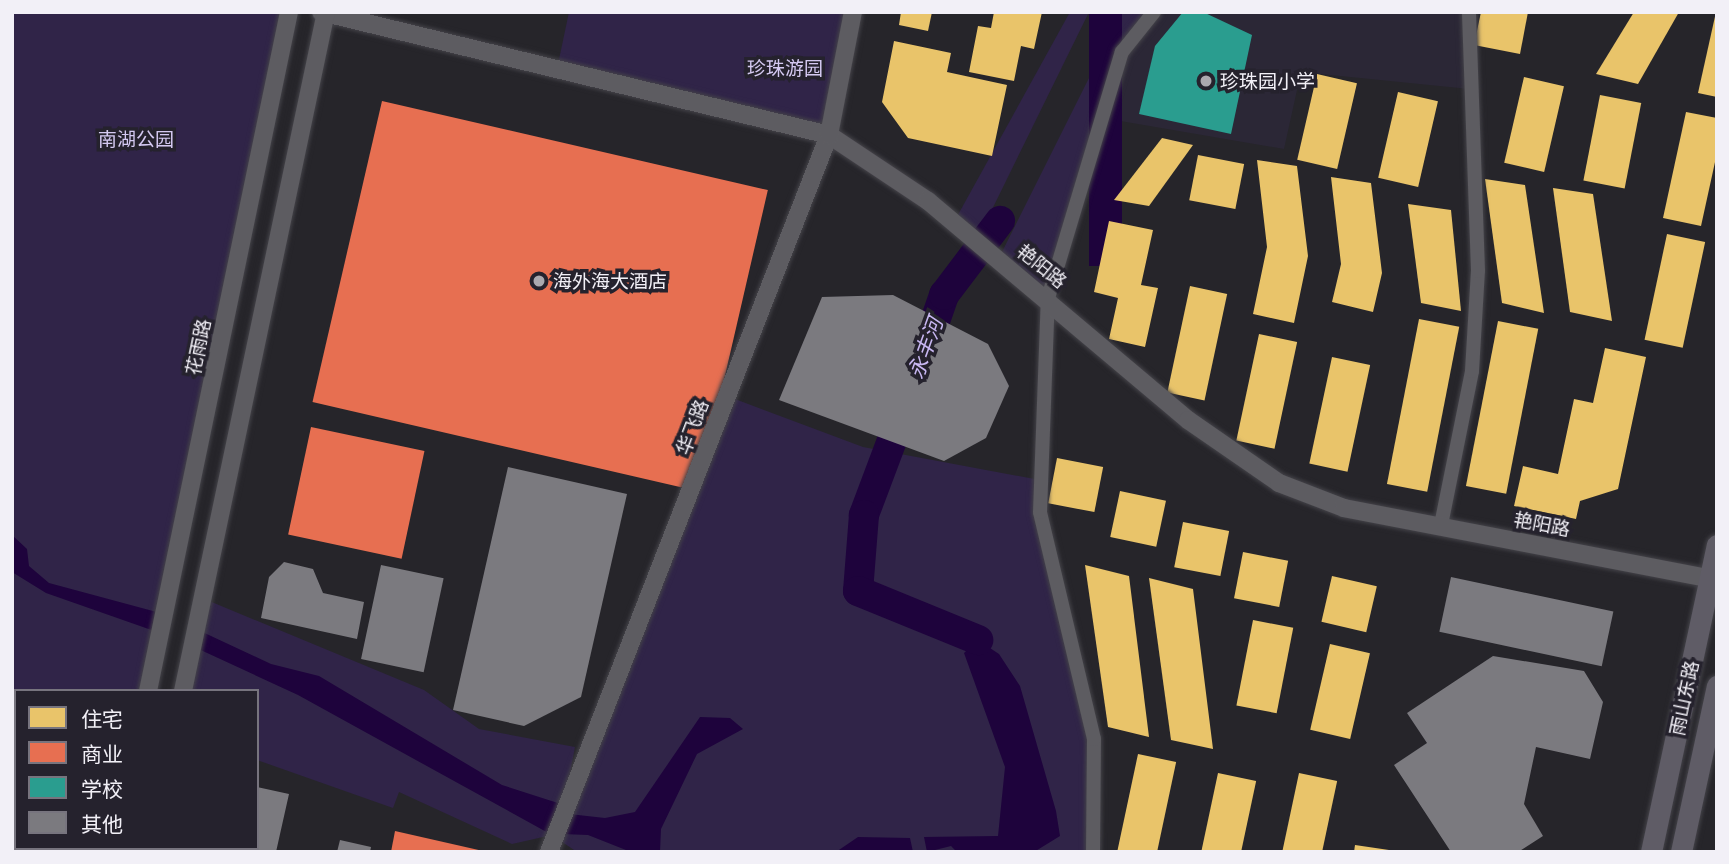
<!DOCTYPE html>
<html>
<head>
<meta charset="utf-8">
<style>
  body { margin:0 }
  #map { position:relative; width:1729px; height:864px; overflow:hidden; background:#26252a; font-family:"Exo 2","Noto Sans SC",sans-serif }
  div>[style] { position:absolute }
  .built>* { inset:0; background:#2b2736 }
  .green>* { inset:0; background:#302448 }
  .water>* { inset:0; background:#1e033c; transform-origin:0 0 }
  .homes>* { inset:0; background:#e9c46a; transform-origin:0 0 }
  .shops>* { inset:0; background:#e76f51; transform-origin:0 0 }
  .schools>* { inset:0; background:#2a9d8f }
  .river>* { height:30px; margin:-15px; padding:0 15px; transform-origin:15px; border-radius:15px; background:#1e033c }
  .building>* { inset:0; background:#7b7a7f; transform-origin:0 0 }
  .roads { filter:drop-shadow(0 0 2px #444349) drop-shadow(0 0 2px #444349) }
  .minor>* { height:14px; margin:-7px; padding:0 7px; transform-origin:7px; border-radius:7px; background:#5d5c61 }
  .tertiary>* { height:18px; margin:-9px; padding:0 9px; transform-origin:9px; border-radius:9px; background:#5d5c61 }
  .primary>* { height:21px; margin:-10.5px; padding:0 10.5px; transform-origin:10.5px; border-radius:10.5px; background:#5f5c66 }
  .dots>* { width:19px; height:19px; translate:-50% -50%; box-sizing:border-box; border:4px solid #25222d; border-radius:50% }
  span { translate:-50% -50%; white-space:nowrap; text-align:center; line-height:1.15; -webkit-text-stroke:7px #25222d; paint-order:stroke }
  .park-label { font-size:19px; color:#d4c9f1 }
  .poi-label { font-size:19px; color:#f2f0f7 }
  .left { translate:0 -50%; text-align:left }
  .street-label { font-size:19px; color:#f2f0f7 }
  .water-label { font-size:21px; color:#c8b7f2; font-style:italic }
  .frame { position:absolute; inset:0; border:14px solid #f2f0f7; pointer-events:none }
  .legend { position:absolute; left:14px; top:689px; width:245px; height:161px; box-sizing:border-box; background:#25222d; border:2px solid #77747e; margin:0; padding:9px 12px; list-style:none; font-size:21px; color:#f2f0f7 }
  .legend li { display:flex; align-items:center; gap:14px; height:35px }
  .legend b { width:35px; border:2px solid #77747e }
</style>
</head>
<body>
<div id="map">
  <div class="built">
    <i style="clip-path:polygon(1154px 12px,1469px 12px,1469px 89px,1301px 72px,1284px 149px,1103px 118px,1122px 52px)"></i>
  </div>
  <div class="green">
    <i style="clip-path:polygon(12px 12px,289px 12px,148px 691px,16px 691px,16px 848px,114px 852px,12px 852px)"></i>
    <i style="clip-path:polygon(569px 12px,853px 12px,829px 135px,557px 69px)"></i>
    <i style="clip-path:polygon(1070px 12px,1089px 12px,977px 240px,954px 222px)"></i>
    <i style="clip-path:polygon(1122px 12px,1154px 12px,1122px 52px,1048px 298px,999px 258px)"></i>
    <i style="clip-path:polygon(727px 396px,863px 447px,1040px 480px,1094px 739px,1093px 852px,577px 852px,552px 835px,512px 844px,399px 792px,393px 808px,257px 760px,257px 691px,183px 691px,202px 598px,424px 690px,479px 729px,575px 747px,565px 799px)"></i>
  </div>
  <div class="water">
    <i style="left:1089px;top:12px;width:33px;height:254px"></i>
    <i style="clip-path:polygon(12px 535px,27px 549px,29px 566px,49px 583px,164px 614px,160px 633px,46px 593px,12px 572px)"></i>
    <i style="clip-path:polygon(196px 629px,271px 664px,319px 676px,502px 785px,564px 805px,552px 835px,298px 695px,192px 646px)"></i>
    <i style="clip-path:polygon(978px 640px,999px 654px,1020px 686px,1056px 811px,1060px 836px,1034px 852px,957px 852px,951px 846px,927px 852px,924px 837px,998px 836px,1005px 767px,964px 653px)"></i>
    <i style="clip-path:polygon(700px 717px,730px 718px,743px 729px,697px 754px,661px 829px,660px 852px,631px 852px,588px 835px,562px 834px,569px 814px,605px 818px,635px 812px)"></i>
    <i style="clip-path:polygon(858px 837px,910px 838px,913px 852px,836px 852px)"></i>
  </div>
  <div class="homes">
    <i style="clip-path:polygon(901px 12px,932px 12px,928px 31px,899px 25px)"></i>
    <i style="clip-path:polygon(994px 12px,1042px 12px,1034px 49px,1021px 46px,1014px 81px,969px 72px,978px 26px,991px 28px)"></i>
    <i style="clip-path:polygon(1481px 12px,1528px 12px,1520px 54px,1474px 45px)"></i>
    <i style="clip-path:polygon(1634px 12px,1679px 12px,1638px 84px,1596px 74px)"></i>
    <i style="clip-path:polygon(1716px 12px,1717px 12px,1717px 97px,1698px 93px)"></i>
    <i style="clip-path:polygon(894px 41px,951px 53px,947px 72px,1007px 85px,992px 156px,908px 138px,882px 102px)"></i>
    <i style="left:1317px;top:74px;width:41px;height:88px;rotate:13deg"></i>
    <i style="left:1524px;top:77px;width:41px;height:88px;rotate:13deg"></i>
    <i style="left:1398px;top:92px;width:41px;height:88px;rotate:13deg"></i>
    <i style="left:1600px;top:95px;width:42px;height:87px;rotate:11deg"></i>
    <i style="clip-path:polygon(1686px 112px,1717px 118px,1717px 153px,1701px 226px,1663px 218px)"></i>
    <i style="clip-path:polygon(1162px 138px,1193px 145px,1149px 206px,1114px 200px)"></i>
    <i style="left:1198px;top:155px;width:47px;height:46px;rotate:11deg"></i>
    <i style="clip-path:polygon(1257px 160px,1297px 166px,1308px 256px,1294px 323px,1253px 314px,1267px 247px)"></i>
    <i style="clip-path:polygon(1331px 177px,1371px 183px,1382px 273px,1373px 312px,1332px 302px,1341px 264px)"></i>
    <i style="clip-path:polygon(1485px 179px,1525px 185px,1544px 313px,1502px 303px)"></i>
    <i style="clip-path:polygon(1553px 188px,1593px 194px,1612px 321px,1570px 312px)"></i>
    <i style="clip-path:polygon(1408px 204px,1451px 210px,1461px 311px,1421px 303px)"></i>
    <i style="clip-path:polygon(1109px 221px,1153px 230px,1141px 285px,1158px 288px,1145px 347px,1109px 339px,1118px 298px,1094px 292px)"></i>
    <i style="left:1667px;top:234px;width:39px;height:108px;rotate:12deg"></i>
    <i style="left:1190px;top:286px;width:38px;height:109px;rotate:12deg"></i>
    <i style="left:1419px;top:319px;width:41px;height:168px;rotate:11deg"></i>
    <i style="left:1498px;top:321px;width:41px;height:168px;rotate:11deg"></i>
    <i style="left:1259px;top:334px;width:39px;height:109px;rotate:12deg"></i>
    <i style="clip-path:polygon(1605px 348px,1646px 357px,1618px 489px,1580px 501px,1576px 519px,1514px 506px,1523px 466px,1558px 474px,1574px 399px,1593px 403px)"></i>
    <i style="left:1332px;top:357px;width:39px;height:109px;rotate:12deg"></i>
    <i style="left:1057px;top:458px;width:47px;height:46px;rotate:11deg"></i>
    <i style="left:1120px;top:491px;width:47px;height:47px;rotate:12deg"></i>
    <i style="left:1183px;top:522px;width:47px;height:46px;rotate:11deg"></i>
    <i style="left:1243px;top:552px;width:46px;height:47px;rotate:11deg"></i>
    <i style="clip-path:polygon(1085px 565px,1129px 576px,1149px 737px,1108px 727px)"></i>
    <i style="left:1332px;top:576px;width:46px;height:47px;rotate:13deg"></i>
    <i style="clip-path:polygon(1149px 578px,1193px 589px,1213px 749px,1171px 740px)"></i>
    <i style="left:1253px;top:620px;width:41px;height:87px;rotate:11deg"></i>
    <i style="left:1330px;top:644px;width:41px;height:88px;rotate:13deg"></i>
    <i style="left:1138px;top:754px;width:39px;height:100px;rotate:12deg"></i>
    <i style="left:1218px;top:773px;width:39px;height:81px;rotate:12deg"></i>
    <i style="left:1299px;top:773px;width:39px;height:81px;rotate:12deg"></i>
    <i style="clip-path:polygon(1355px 845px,1389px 850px,1389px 852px,1354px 852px)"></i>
  </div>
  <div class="shops">
    <i style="left:382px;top:101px;width:396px;height:309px;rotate:13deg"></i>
    <i style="left:311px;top:427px;width:116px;height:110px;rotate:12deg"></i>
    <i style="clip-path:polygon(395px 831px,483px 851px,483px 852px,391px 852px)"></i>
  </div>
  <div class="schools">
    <i style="clip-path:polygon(1183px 12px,1203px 12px,1252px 35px,1231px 134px,1139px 114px,1155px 46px)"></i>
  </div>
  <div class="river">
    <i style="left:923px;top:356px;width:65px;rotate:-71deg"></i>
    <i style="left:944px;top:295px;width:93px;rotate:-52.9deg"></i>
    <i style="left:906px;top:403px;width:120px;rotate:110.6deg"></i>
    <i style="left:864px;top:515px;width:76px;rotate:94.5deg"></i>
    <i style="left:858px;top:591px;width:130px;rotate:22.2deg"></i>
  </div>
  <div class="building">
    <i style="clip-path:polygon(893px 295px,988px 344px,1009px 386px,986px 438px,944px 461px,779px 400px,822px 297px)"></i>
    <i style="clip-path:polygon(508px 467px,627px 494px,581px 697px,524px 726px,453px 710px)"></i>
    <i style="clip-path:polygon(284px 562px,313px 569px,323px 593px,364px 602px,357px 639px,261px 618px,269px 577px)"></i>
    <i style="left:381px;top:565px;width:64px;height:96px;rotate:12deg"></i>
    <i style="left:1451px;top:577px;width:166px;height:56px;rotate:12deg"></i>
    <i style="clip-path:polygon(1493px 656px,1584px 671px,1603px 702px,1590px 759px,1536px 747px,1524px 804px,1543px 836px,1518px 852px,1451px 852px,1394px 765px,1427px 743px,1407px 713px)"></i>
    <i style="clip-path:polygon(257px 787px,289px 794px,276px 852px,229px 852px,257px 848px)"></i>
    <i style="clip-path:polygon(340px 840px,371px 847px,370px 852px,337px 852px)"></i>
  </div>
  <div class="roads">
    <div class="minor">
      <i style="left:1441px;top:525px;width:157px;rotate:-78.6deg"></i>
      <i style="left:1472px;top:371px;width:100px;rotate:-86.6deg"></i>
      <i style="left:1478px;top:271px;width:259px;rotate:-92deg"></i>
      <i style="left:1093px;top:852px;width:113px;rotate:-89.5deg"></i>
      <i style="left:1094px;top:739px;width:233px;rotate:-103.4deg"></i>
      <i style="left:1040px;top:512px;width:214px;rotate:-87.9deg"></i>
      <i style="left:1048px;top:298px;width:257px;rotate:-73.3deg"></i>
      <i style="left:1122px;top:52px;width:51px;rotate:-51.3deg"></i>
    </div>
    <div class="tertiary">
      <i style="left:321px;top:12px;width:523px;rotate:13.61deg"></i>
      <i style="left:829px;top:135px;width:119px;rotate:33.7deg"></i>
      <i style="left:928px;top:201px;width:340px;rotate:40.1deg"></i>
      <i style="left:1188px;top:420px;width:111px;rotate:34.7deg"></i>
      <i style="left:1279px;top:483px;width:70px;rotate:21deg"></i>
      <i style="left:1344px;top:508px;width:380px;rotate:10.9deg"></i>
      <i style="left:148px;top:691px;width:693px;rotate:-78.27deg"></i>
      <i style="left:183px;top:691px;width:694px;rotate:-78.11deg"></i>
      <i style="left:114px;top:852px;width:4px;rotate:-76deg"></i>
      <i style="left:149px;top:852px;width:4px;rotate:-76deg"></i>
      <i style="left:549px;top:852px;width:770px;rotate:-68.67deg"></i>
      <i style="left:829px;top:135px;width:125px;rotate:-79deg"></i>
    </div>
    <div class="primary">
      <i style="left:1651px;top:852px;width:314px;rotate:-77.9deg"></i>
      <i style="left:1681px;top:852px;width:170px;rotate:-77.8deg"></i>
    </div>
  </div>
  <div class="dots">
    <i style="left:1206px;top:81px;background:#aba9af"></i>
    <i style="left:539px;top:281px;background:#aba9af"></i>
  </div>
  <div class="park-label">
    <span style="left:785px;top:68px">珍珠游园</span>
    <span style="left:136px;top:139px">南湖公园</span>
  </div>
  <div class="poi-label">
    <span class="left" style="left:1220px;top:81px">珍珠园小学</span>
    <span class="left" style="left:553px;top:281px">海外海大酒店</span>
  </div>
  <div class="street-label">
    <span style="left:1042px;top:266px;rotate:39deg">艳阳路</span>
    <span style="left:198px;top:347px;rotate:-78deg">花雨路</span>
    <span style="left:692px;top:427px;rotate:-69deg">华飞路</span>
    <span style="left:1542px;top:524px;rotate:11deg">艳阳路</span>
    <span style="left:1684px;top:698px;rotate:-78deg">雨山东路</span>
  </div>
  <div class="water-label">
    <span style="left:925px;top:348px;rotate:-70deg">永丰河</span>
  </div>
  <div class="frame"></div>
  <ul class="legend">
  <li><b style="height:19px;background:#e9c46a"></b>住宅</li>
  <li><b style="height:19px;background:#e76f51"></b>商业</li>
  <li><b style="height:19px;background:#2a9d8f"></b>学校</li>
  <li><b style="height:19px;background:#7b7a7f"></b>其他</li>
  </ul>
</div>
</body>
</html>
